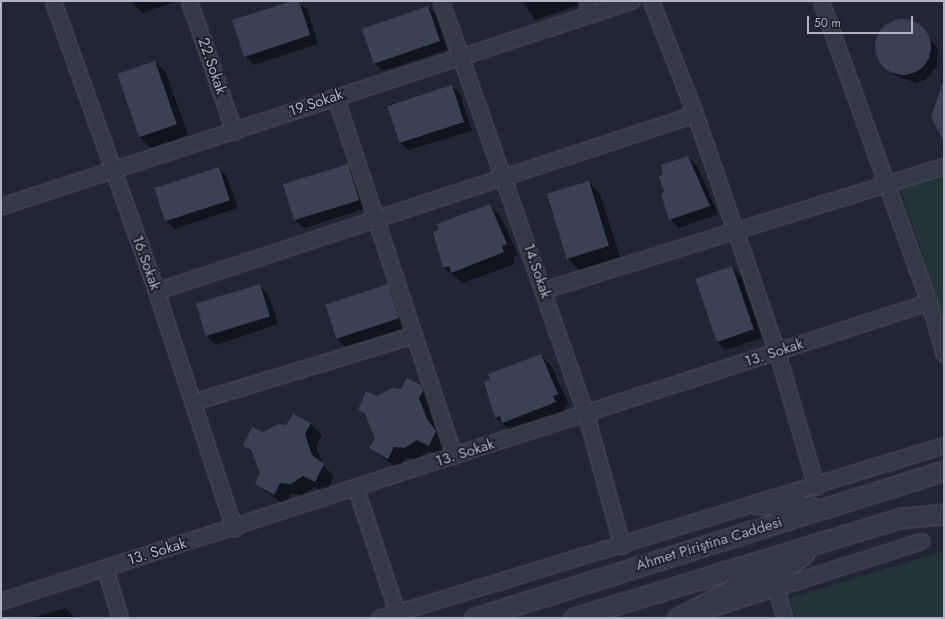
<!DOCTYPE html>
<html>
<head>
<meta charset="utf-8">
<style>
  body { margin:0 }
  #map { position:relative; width:945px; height:619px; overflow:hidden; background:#212636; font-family:Jost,sans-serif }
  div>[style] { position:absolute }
  .green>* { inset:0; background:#243338 }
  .shadow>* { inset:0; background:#0007 }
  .building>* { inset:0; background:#3a4154; transform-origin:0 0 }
  .round { border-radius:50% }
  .roads { filter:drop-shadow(0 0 1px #4f5361) drop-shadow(0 0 1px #4f5361) }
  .minor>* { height:15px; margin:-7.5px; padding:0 7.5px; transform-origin:7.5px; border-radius:7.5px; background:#343947 }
  .tertiary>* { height:19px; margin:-9.5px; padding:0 9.5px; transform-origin:9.5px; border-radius:9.5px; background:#343947 }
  span { translate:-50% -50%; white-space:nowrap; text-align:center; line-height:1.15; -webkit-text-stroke:3.5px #1a1e2b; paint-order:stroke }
  .street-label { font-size:15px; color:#afb3c3 }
  .frame { position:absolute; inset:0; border:2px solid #afb3c3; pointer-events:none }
  .scale { position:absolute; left:807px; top:16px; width:106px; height:18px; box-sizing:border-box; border:2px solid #afb3c3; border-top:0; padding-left:5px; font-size:12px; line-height:14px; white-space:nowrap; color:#afb3c3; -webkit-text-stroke:3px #1a1e2b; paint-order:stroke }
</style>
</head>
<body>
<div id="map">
  <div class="green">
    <i style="clip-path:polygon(944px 171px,944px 318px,899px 184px)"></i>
    <i style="clip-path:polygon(944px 551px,944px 618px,797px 618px,790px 598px)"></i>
  </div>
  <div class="shadow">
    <i style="clip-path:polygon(131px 1px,178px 1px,142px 13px)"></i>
    <i style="clip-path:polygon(295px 1px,307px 9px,318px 44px,254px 65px,245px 56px)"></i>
    <i style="clip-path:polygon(522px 1px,581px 1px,582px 4px,535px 20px)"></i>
    <i style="clip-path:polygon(428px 7px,436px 15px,447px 50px,382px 71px,373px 62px)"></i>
    <i style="clip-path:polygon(902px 20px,919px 25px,938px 49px,937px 67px,925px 80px,916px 83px,892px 74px,876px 50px,880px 33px,893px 22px)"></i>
    <i style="clip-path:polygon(155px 62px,166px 73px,188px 135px,151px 148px,139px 137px)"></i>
    <i style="clip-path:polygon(452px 86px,460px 94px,472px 131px,408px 150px,400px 142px,388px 105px)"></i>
    <i style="clip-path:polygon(688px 157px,697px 166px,718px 214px,679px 228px,670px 219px,666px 193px)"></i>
    <i style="clip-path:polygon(347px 165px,356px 174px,367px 208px,304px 228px,295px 220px,285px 185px)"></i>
    <i style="clip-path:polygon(219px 168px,227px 177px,238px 208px,174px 229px,165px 220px)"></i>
    <i style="clip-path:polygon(589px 182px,600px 194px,620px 257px,579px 270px,568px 259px)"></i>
    <i style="clip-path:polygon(490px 205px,501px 217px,518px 255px,513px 257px,515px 264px,463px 283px,444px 268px,439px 253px)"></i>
    <i style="clip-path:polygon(732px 267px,741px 276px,762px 338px,725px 350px,717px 341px)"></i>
    <i style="clip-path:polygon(259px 285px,268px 294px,278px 324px,216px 345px,207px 336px)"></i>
    <i style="clip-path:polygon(387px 285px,396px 294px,407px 327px,345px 347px,337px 339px)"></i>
    <i style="clip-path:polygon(541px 355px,552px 367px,569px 405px,564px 407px,566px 413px,514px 433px,496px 418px,485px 383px)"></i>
    <i style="clip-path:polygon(420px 386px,432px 397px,430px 410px,438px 431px,447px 443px,440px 457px,429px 451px,416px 459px,405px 458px,399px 469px,370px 448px,376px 438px,368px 419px,359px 409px,378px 397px)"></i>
    <i style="clip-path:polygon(311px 424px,322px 435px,316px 446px,322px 464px,334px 476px,326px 493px,315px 487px,302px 495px,291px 494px,285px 505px,256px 484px,261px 473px,254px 455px,245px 445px,263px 433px)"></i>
    <i style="clip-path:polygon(65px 608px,75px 618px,32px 618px)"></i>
  </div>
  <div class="building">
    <i style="clip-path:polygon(292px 1px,299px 1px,310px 35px,244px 57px,232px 20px)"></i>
    <i style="left:428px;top:6px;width:37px;height:70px;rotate:71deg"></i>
    <i class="round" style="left:875px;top:19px;width:56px;height:56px"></i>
    <i style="left:155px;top:61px;width:67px;height:40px;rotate:71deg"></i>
    <i style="clip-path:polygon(944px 79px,944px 142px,931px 117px)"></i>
    <i style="left:452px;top:85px;width:39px;height:68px;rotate:72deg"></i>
    <i style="clip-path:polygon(688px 156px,710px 206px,669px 220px,661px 194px,664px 192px,659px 176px,663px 174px,661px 165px)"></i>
    <i style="left:348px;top:164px;width:38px;height:68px;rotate:73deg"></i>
    <i style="left:219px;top:167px;width:35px;height:68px;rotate:72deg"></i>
    <i style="left:589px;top:181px;width:68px;height:44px;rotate:73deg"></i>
    <i style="clip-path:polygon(490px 204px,507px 244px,502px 246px,504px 252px,451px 273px,449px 266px,443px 268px,433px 232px,439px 230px,437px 224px)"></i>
    <i style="left:732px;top:266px;width:67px;height:39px;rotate:71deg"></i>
    <i style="left:260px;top:284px;width:34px;height:67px;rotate:73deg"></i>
    <i style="left:388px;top:284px;width:36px;height:66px;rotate:72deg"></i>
    <i style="clip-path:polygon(541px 354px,558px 394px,553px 396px,556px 402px,502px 423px,500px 416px,495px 418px,484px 382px,490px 380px,488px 374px)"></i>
    <i style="clip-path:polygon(407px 378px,421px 385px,423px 391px,419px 398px,427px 419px,436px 431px,429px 446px,417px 440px,405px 448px,394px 447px,388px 459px,369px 448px,375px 438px,365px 414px,358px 410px,366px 391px,377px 396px,392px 388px,401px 389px)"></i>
    <i style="clip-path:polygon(293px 414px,311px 423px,305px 434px,312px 455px,324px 464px,315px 482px,303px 476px,291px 484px,280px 483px,274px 495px,255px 484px,260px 473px,251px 450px,243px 446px,252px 427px,263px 432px,278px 424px,286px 425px)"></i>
  </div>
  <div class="roads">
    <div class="minor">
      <i style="left:53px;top:1px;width:308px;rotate:70.4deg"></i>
      <i style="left:156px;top:291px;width:250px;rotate:71.8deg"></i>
      <i style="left:189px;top:1px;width:138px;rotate:70.9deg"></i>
      <i style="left:441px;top:1px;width:439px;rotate:70.7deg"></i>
      <i style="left:586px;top:415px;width:136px;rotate:74.6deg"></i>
      <i style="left:586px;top:1px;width:14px;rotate:69deg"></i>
      <i style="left:651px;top:1px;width:121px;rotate:68.7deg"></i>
      <i style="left:695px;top:114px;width:252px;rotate:71deg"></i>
      <i style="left:777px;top:352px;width:140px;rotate:73.8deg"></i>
      <i style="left:821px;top:1px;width:320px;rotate:70.3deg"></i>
      <i style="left:929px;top:302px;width:54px;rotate:73.9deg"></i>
      <i style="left:335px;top:96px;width:379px;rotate:71.7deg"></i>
      <i style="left:1px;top:206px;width:663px;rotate:-18.02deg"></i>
      <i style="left:543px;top:290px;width:420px;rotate:-17.2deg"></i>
      <i style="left:156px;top:291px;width:567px;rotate:-18.18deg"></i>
      <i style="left:193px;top:402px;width:230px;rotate:-16.9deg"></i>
      <i style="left:356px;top:489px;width:130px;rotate:71.6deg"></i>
      <i style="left:105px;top:568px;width:52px;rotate:73.3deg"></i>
      <i style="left:776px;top:589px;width:30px;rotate:73deg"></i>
      <i style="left:1px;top:601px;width:975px;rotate:-17.86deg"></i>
      <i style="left:706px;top:610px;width:226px;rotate:-17.8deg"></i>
      <i style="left:379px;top:618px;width:591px;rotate:-17.02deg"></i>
    </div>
    <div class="tertiary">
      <i style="left:756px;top:504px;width:54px;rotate:2.1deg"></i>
      <i style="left:474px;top:618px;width:492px;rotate:-17.4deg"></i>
      <i style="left:573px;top:618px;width:343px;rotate:-17deg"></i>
      <i style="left:901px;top:518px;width:43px;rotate:-5.3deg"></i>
      <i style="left:677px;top:618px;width:72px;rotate:-27.3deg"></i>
      <i style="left:741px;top:585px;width:38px;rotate:-18deg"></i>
      <i style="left:777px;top:573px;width:33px;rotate:-35deg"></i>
    </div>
  </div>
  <div class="street-label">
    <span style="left:212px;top:66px;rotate:71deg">22.Sokak</span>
    <span style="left:316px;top:103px;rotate:-19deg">19.Sokak</span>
    <span style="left:146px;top:263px;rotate:70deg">16.Sokak</span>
    <span style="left:537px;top:271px;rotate:71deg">14.Sokak</span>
    <span style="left:774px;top:353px;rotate:-18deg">13. Sokak</span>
    <span style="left:465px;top:453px;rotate:-18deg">13. Sokak</span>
    <span style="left:709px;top:544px;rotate:-17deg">Ahmet Piriştina Caddesi</span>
    <span style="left:157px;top:552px;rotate:-17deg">13. Sokak</span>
  </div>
  <div class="frame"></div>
  <div class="scale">50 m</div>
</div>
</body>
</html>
